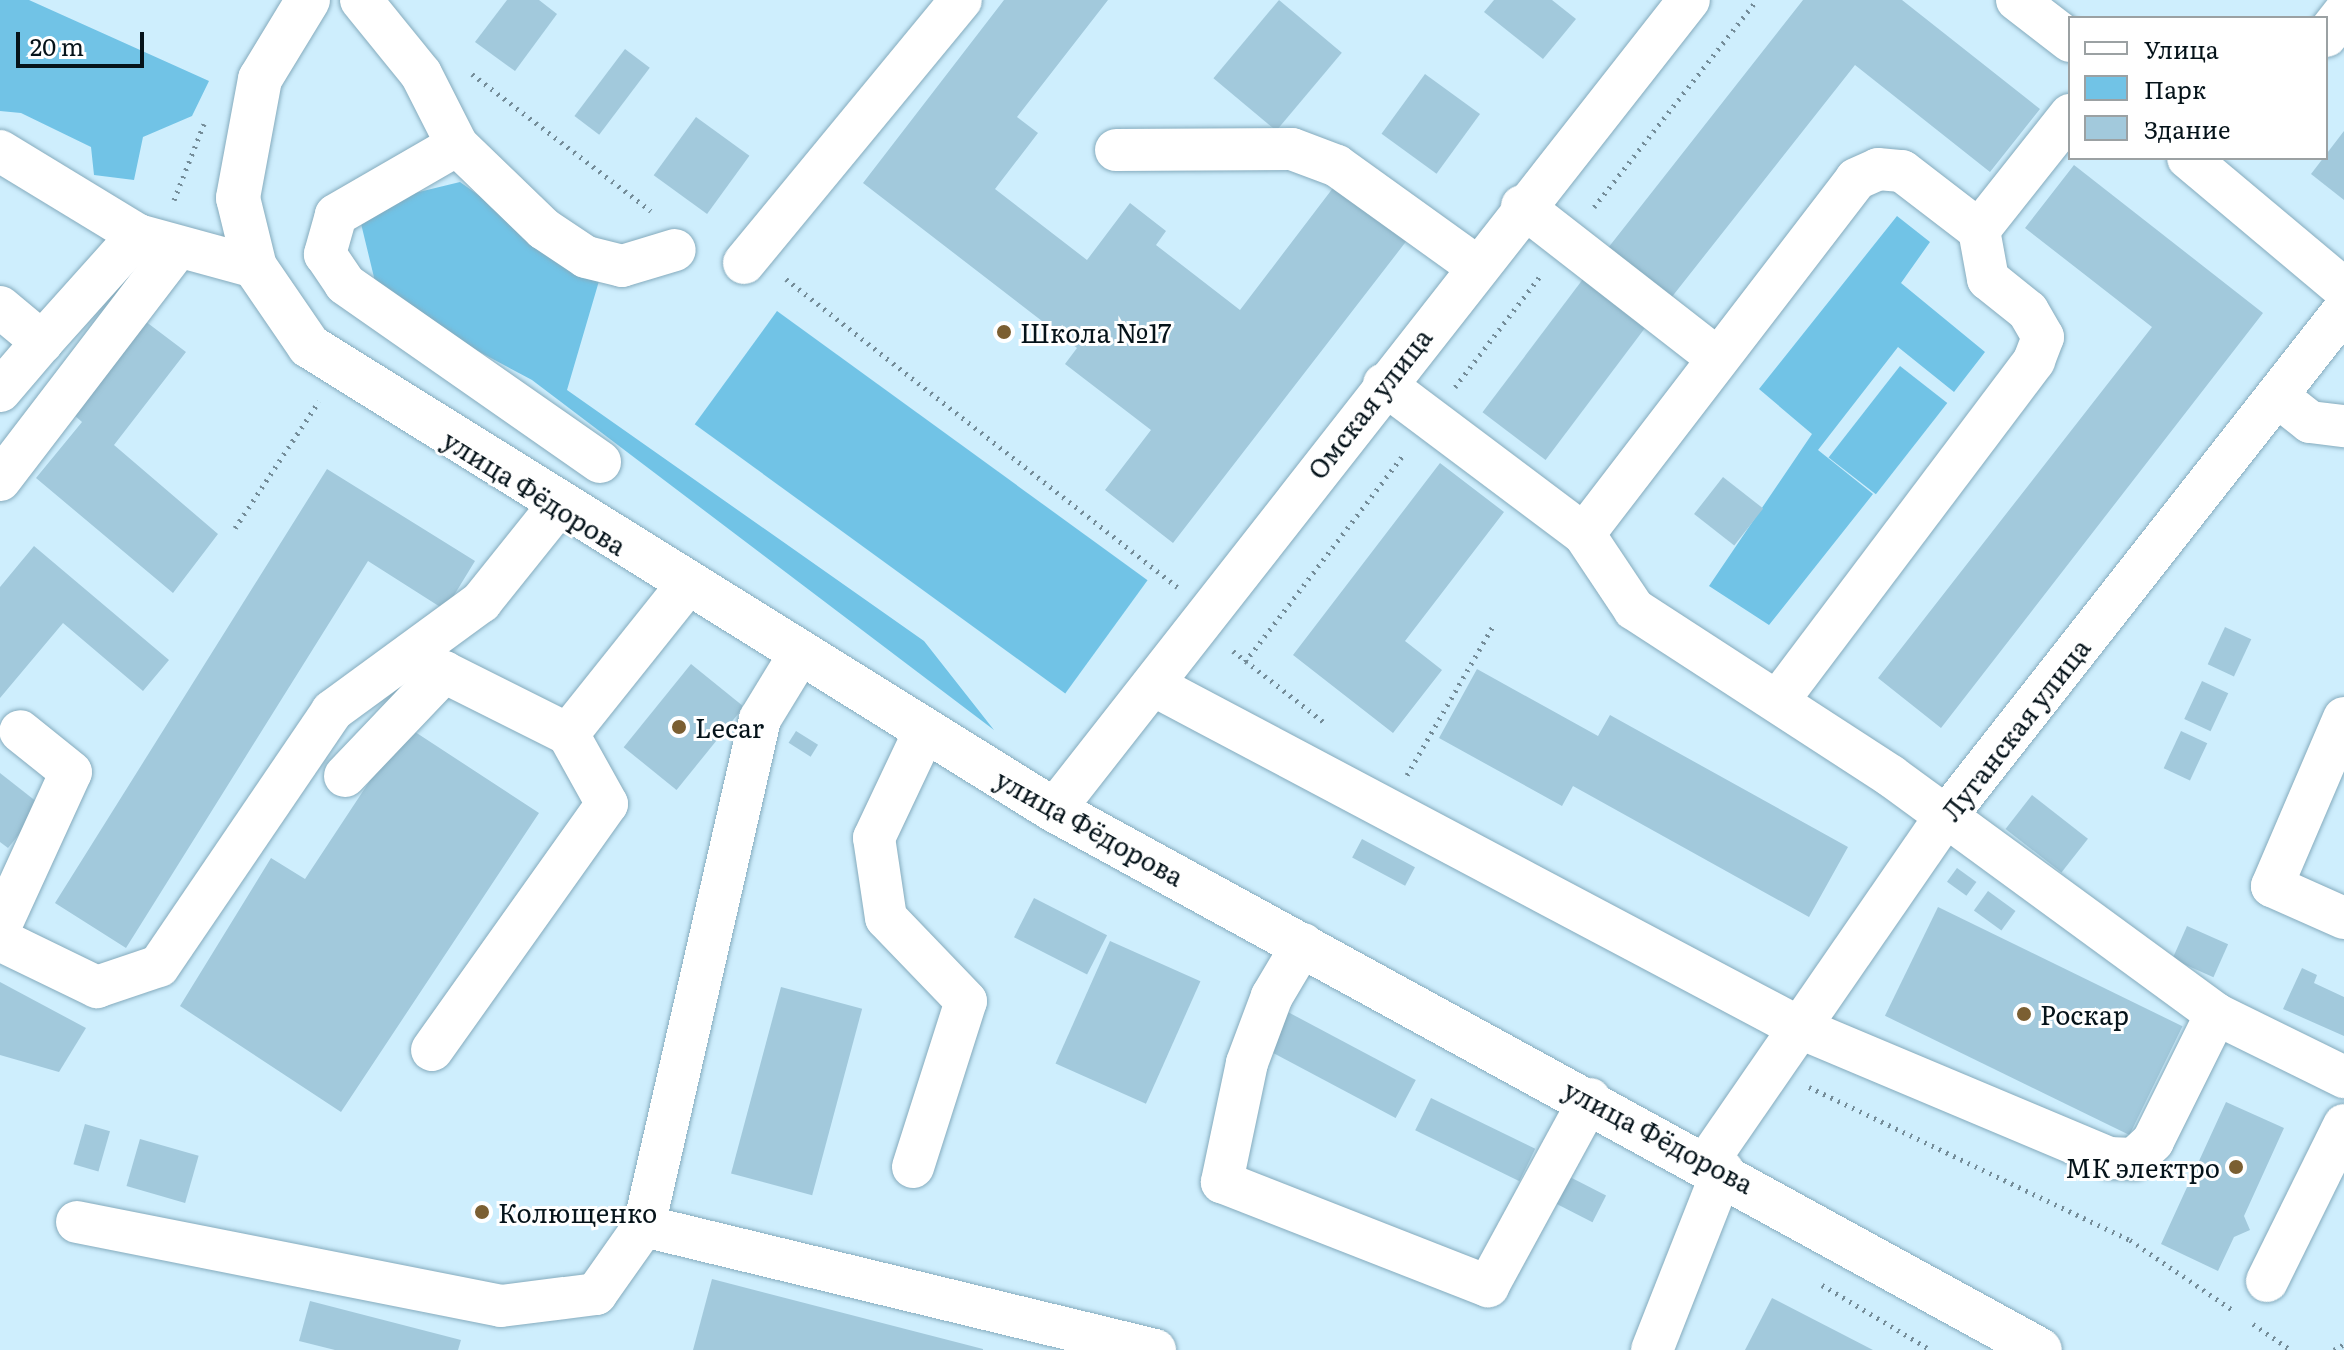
<!DOCTYPE html>
<html>
<head>
<meta charset="utf-8">
<style>
  body { margin:0 }
  #map { position:relative; width:2344px; height:1350px; overflow:hidden; background:#ceeefd; font-family:Literata,serif }
  div>[style] { position:absolute }
  .green>* { inset:0; background:#71c3e6; transform-origin:0 0 }
  .building>* { inset:0; background:#a2c9dc; transform-origin:0 0 }
  .path>* { height:5px; margin-top:-2.5px; transform-origin:0; background:repeating-linear-gradient(90deg,#748c98 0 2px,transparent 0 8px) }
  .roads { filter:drop-shadow(0 0 2px #85abbd) drop-shadow(0 0 2px #85abbd) }
  .minor>* { height:42px; margin:-21px; padding:0 21px; transform-origin:21px; border-radius:21px; background:#fff }
  .major>* { height:44px; margin:-22px; padding:0 22px; transform-origin:22px; border-radius:22px; background:#fff }
  .dots>* { width:22px; height:22px; translate:-50% -50%; box-sizing:border-box; border:4px solid #fff; border-radius:50% }
  span { translate:-50% -50%; white-space:nowrap; text-align:center; line-height:1.15; -webkit-text-stroke:6px #fff; paint-order:stroke }
  .poi-label { font-size:26px; color:#05131a }
  .left { translate:0 -50%; text-align:left }
  .right { translate:-100% -50%; text-align:right }
  .street-label { font-size:26px; color:#05131a }
  .legend { position:absolute; left:2068px; top:16px; width:260px; height:144px; box-sizing:border-box; background:#fff; border:2px solid #9ba1a3; margin:0; padding:10px 14px; list-style:none; font-size:24px; color:#05131a }
  .legend li { display:flex; align-items:center; gap:16px; height:40px }
  .legend b { width:40px; border:2px solid #9ba1a3 }
  .scale { position:absolute; left:16px; top:32px; width:128px; height:36px; box-sizing:border-box; border:4px solid #05131a; border-top:0; padding-left:10px; font-size:24px; line-height:28px; white-space:nowrap; color:#05131a; -webkit-text-stroke:6px #fff; paint-order:stroke }
</style>
</head>
<body>
<div id="map">
  <div class="green">
    <i style="clip-path:polygon(0 0,29px 0,209px 81px,192px 116px,143px 137px,134px 180px,94px 175px,91px 147px,21px 113px,0 111px)"></i>
    <i style="clip-path:polygon(460px 182px,599px 281px,567px 390px,924px 641px,994px 730px,532px 380px,379px 298px,357px 207px)"></i>
    <i style="clip-path:polygon(1897px 216px,1930px 242px,1901px 283px,1985px 352px,1954px 392px,1898px 347px,1818px 450px,1873px 494px,1769px 625px,1709px 586px,1812px 434px,1759px 389px)"></i>
    <i style="left:777px;top:311px;width:458px;height:140px;rotate:36deg"></i>
    <i style="left:1900px;top:366px;width:60px;height:116px;rotate:38deg"></i>
  </div>
  <div class="building">
    <i style="clip-path:polygon(507px 0,539px 0,557px 14px,515px 71px,475px 42px)"></i>
    <i style="clip-path:polygon(1004px 0,1108px 0,1017px 117px,1038px 133px,995px 189px,1087px 260px,1130px 203px,1166px 231px,1156px 245px,1240px 310px,1336px 184px,1408px 239px,1173px 543px,1105px 490px,1151px 430px,1065px 364px,1077px 348px,863px 183px)"></i>
    <i style="left:1279px;top:0;width:82px;height:102px;rotate:40deg"></i>
    <i style="clip-path:polygon(1494px 0,1552px 0,1576px 19px,1543px 59px,1484px 12px)"></i>
    <i style="clip-path:polygon(1803px 0,1902px 0,2040px 109px,1990px 172px,1855px 65px,1671px 298px,1608px 248px)"></i>
    <i style="left:625px;top:49px;width:31px;height:84px;rotate:37deg"></i>
    <i style="left:1425px;top:74px;width:68px;height:74px;rotate:36deg"></i>
    <i style="left:696px;top:117px;width:66px;height:72px;rotate:36deg"></i>
    <i style="clip-path:polygon(2344px 131px,2344px 200px,2311px 174px)"></i>
    <i style="clip-path:polygon(2074px 165px,2263px 313px,1941px 728px,1878px 678px,2152px 327px,2025px 228px)"></i>
    <i style="left:1583px;top:279px;width:79px;height:167px;rotate:37deg"></i>
    <i style="clip-path:polygon(145px 321px,186px 352px,114px 445px,218px 534px,173px 593px,36px 478px,82px 422px,73px 414px)"></i>
    <i style="clip-path:polygon(1440px 463px,1504px 512px,1405px 641px,1442px 670px,1393px 733px,1293px 655px)"></i>
    <i style="clip-path:polygon(327px 469px,475px 561px,445px 610px,368px 561px,126px 948px,55px 903px)"></i>
    <i style="left:1723px;top:477px;width:51px;height:47px;rotate:38deg"></i>
    <i style="clip-path:polygon(34px 546px,169px 660px,143px 691px,63px 623px,0 698px,0 587px)"></i>
    <i style="left:2225px;top:627px;width:29px;height:41px;rotate:25deg"></i>
    <i style="left:691px;top:664px;width:68px;height:107px;rotate:39deg"></i>
    <i style="clip-path:polygon(1477px 669px,1598px 736px,1610px 715px,1848px 847px,1809px 917px,1573px 786px,1562px 806px,1439px 738px)"></i>
    <i style="left:2202px;top:681px;width:29px;height:42px;rotate:25deg"></i>
    <i style="clip-path:polygon(406px 726px,539px 813px,341px 1112px,180px 1006px,271px 858px,305px 879px)"></i>
    <i style="left:796px;top:731px;width:26px;height:14px;rotate:32deg"></i>
    <i style="left:2181px;top:731px;width:29px;height:41px;rotate:25deg"></i>
    <i style="clip-path:polygon(0 773px,42px 806px,8px 848px,0 842px)"></i>
    <i style="left:2032px;top:795px;width:71px;height:43px;rotate:38deg"></i>
    <i style="left:1362px;top:839px;width:60px;height:21px;rotate:28deg"></i>
    <i style="left:1957px;top:868px;width:24px;height:17px;rotate:36deg"></i>
    <i style="left:1988px;top:891px;width:34px;height:24px;rotate:36deg"></i>
    <i style="left:1034px;top:898px;width:82px;height:44px;rotate:27deg"></i>
    <i style="left:1938px;top:907px;width:272px;height:121px;rotate:26deg"></i>
    <i style="left:2187px;top:926px;width:45px;height:36px;rotate:24deg"></i>
    <i style="left:1110px;top:941px;width:99px;height:134px;rotate:24deg"></i>
    <i style="clip-path:polygon(2302px 968px,2317px 975px,2314px 983px,2344px 997px,2344px 1036px,2283px 1009px)"></i>
    <i style="clip-path:polygon(0 982px,86px 1028px,59px 1072px,0 1055px)"></i>
    <i style="left:781px;top:987px;width:84px;height:193px;rotate:15deg"></i>
    <i style="left:1286px;top:1011px;width:147px;height:43px;rotate:28deg"></i>
    <i style="left:1431px;top:1098px;width:116px;height:36px;rotate:26deg"></i>
    <i style="clip-path:polygon(2226px 1102px,2284px 1128px,2244px 1216px,2250px 1230px,2234px 1237px,2218px 1271px,2161px 1244px)"></i>
    <i style="left:85px;top:1124px;width:26px;height:42px;rotate:16deg"></i>
    <i style="left:140px;top:1139px;width:61px;height:49px;rotate:16deg"></i>
    <i style="left:1566px;top:1175px;width:45px;height:30px;rotate:27deg"></i>
    <i style="clip-path:polygon(712px 1279px,983px 1349px,983px 1350px,693px 1350px)"></i>
    <i style="clip-path:polygon(1772px 1298px,1873px 1350px,1745px 1350px)"></i>
    <i style="clip-path:polygon(310px 1301px,461px 1340px,458px 1350px,335px 1350px,299px 1341px)"></i>
  </div>
  <div class="path">
    <i style="left:472px;top:74px;width:225px;rotate:37.4deg"></i>
    <i style="left:174px;top:200px;width:82px;rotate:-68.5deg"></i>
    <i style="left:1594px;top:207px;width:263px;rotate:-51.8deg"></i>
    <i style="left:786px;top:279px;width:498px;rotate:38.2deg"></i>
    <i style="left:1455px;top:387px;width:141px;rotate:-52.5deg"></i>
    <i style="left:235px;top:528px;width:152px;rotate:-56.5deg"></i>
    <i style="left:1233px;top:651px;width:118px;rotate:38.1deg"></i>
    <i style="left:1245px;top:662px;width:263px;rotate:-52.6deg"></i>
    <i style="left:1407px;top:775px;width:172px;rotate:-60deg"></i>
    <i style="left:1809px;top:1087px;width:356px;rotate:25.5deg"></i>
    <i style="left:2130px;top:1240px;width:126px;rotate:34.3deg"></i>
    <i style="left:1822px;top:1285px;width:127px;rotate:30.8deg"></i>
    <i style="left:2253px;top:1324px;width:46px;rotate:34.4deg"></i>
    <i style="left:2334px;top:1350px;width:12px;rotate:-31deg"></i>
  </div>
  <div class="roads">
    <div class="minor">
      <i style="left:361px;top:0;width:95px;rotate:51deg"></i>
      <i style="left:421px;top:74px;width:80px;rotate:63.1deg"></i>
      <i style="left:457px;top:145px;width:121px;rotate:44deg"></i>
      <i style="left:544px;top:229px;width:50px;rotate:33.7deg"></i>
      <i style="left:586px;top:257px;width:37px;rotate:14deg"></i>
      <i style="left:622px;top:266px;width:55px;rotate:-16.8deg"></i>
      <i style="left:2017px;top:0;width:67px;rotate:37.7deg"></i>
      <i style="left:2326px;top:36px;width:29px;rotate:-52deg"></i>
      <i style="left:457px;top:145px;width:140px;rotate:150deg"></i>
      <i style="left:336px;top:215px;width:41px;rotate:105.8deg"></i>
      <i style="left:325px;top:254px;width:36px;rotate:56deg"></i>
      <i style="left:345px;top:284px;width:311px;rotate:34.9deg"></i>
      <i style="left:1116px;top:150px;width:176px;rotate:-0.3deg"></i>
      <i style="left:1292px;top:149px;width:48px;rotate:20.7deg"></i>
      <i style="left:1337px;top:166px;width:171px;rotate:35.7deg"></i>
      <i style="left:0;top:151px;width:162px;rotate:31.3deg"></i>
      <i style="left:138px;top:235px;width:121px;rotate:15.3deg"></i>
      <i style="left:2188px;top:158px;width:204px;rotate:40deg"></i>
      <i style="left:1522px;top:206px;width:246px;rotate:37.9deg"></i>
      <i style="left:1979px;top:230px;width:147px;rotate:-51.6deg"></i>
      <i style="left:744px;top:263px;width:341px;rotate:-50.5deg"></i>
      <i style="left:0;top:307px;width:55px;rotate:39.8deg"></i>
      <i style="left:42px;top:342px;width:144px;rotate:-48.1deg"></i>
      <i style="left:1384px;top:384px;width:250px;rotate:36.9deg"></i>
      <i style="left:1584px;top:534px;width:90px;rotate:56.3deg"></i>
      <i style="left:1634px;top:609px;width:306px;rotate:33deg"></i>
      <i style="left:1891px;top:776px;width:403px;rotate:36.2deg"></i>
      <i style="left:2216px;top:1014px;width:143px;rotate:26.2deg"></i>
      <i style="left:0;top:391px;width:65px;rotate:-49.4deg"></i>
      <i style="left:2277px;top:396px;width:42px;rotate:38.2deg"></i>
      <i style="left:2310px;top:422px;width:34px;rotate:7deg"></i>
      <i style="left:0;top:480px;width:293px;rotate:-52.6deg"></i>
      <i style="left:1584px;top:534px;width:447px;rotate:-52.5deg"></i>
      <i style="left:1856px;top:179px;width:24px;rotate:-24deg"></i>
      <i style="left:1878px;top:169px;width:24px;rotate:5deg"></i>
      <i style="left:1902px;top:171px;width:97px;rotate:37.5deg"></i>
      <i style="left:1979px;top:230px;width:50px;rotate:79.6deg"></i>
      <i style="left:1988px;top:279px;width:51px;rotate:38.7deg"></i>
      <i style="left:2028px;top:311px;width:30px;rotate:60deg"></i>
      <i style="left:2043px;top:337px;width:26px;rotate:111deg"></i>
      <i style="left:2034px;top:361px;width:424px;rotate:127deg"></i>
      <i style="left:1153px;top:685px;width:732px;rotate:27.93deg"></i>
      <i style="left:1800px;top:1028px;width:335px;rotate:22.8deg"></i>
      <i style="left:2109px;top:1158px;width:25px;rotate:2deg"></i>
      <i style="left:2134px;top:1159px;width:26px;rotate:-43deg"></i>
      <i style="left:2153px;top:1141px;width:142px;rotate:-63.6deg"></i>
      <i style="left:2344px;top:718px;width:183px;rotate:113.2deg"></i>
      <i style="left:2272px;top:886px;width:79px;rotate:24deg"></i>
      <i style="left:345px;top:776px;width:144px;rotate:-46.4deg"></i>
      <i style="left:444px;top:672px;width:139px;rotate:26.6deg"></i>
      <i style="left:1054px;top:810px;width:1029px;rotate:-51.91deg"></i>
      <i style="left:0;top:927px;width:170px;rotate:-65.4deg"></i>
      <i style="left:71px;top:772px;width:65px;rotate:-141.2deg"></i>
      <i style="left:0;top:940px;width:108px;rotate:25.9deg"></i>
      <i style="left:97px;top:987px;width:65px;rotate:-18.7deg"></i>
      <i style="left:159px;top:966px;width:308px;rotate:-55.8deg"></i>
      <i style="left:332px;top:711px;width:185px;rotate:-36.2deg"></i>
      <i style="left:481px;top:602px;width:123px;rotate:-51.3deg"></i>
      <i style="left:1303px;top:944px;width:61px;rotate:120.8deg"></i>
      <i style="left:1272px;top:996px;width:72px;rotate:110.5deg"></i>
      <i style="left:1247px;top:1063px;width:122px;rotate:101.9deg"></i>
      <i style="left:1222px;top:1182px;width:286px;rotate:21.4deg"></i>
      <i style="left:1488px;top:1286px;width:213px;rotate:-61.4deg"></i>
      <i style="left:432px;top:1050px;width:302px;rotate:-54.6deg"></i>
      <i style="left:607px;top:804px;width:80px;rotate:-119.1deg"></i>
      <i style="left:568px;top:734px;width:189px;rotate:-51.4deg"></i>
      <i style="left:1707px;top:1162px;width:417px;rotate:-55.4deg"></i>
      <i style="left:1944px;top:819px;width:647px;rotate:-51.84deg"></i>
      <i style="left:913px;top:1167px;width:174px;rotate:-72.3deg"></i>
      <i style="left:966px;top:1001px;width:115px;rotate:-133.9deg"></i>
      <i style="left:886px;top:918px;width:81px;rotate:-98.5deg"></i>
      <i style="left:874px;top:838px;width:117px;rotate:-64.7deg"></i>
      <i style="left:77px;top:1222px;width:432px;rotate:11.2deg"></i>
      <i style="left:501px;top:1306px;width:96px;rotate:-7.2deg"></i>
      <i style="left:596px;top:1294px;width:83px;rotate:-54.8deg"></i>
      <i style="left:644px;top:1226px;width:526px;rotate:13.64deg"></i>
      <i style="left:644px;top:1226px;width:520px;rotate:-77.11deg"></i>
      <i style="left:760px;top:719px;width:75px;rotate:-58.6deg"></i>
      <i style="left:2267px;top:1281px;width:174px;rotate:-63.7deg"></i>
      <i style="left:1652px;top:1350px;width:193px;rotate:-68.5deg"></i>
    </div>
    <div class="major">
      <i style="left:308px;top:0;width:92px;rotate:121.3deg"></i>
      <i style="left:260px;top:79px;width:121px;rotate:100.5deg"></i>
      <i style="left:238px;top:198px;width:71px;rotate:76.2deg"></i>
      <i style="left:255px;top:267px;width:96px;rotate:55.6deg"></i>
      <i style="left:309px;top:346px;width:878px;rotate:31.92deg"></i>
      <i style="left:1054px;top:810px;width:1124px;rotate:28.71deg"></i>
    </div>
  </div>
  <div class="dots">
    <i style="left:1004px;top:332px;background:#7b5f32"></i>
    <i style="left:679px;top:727px;background:#7b5f32"></i>
    <i style="left:2024px;top:1014px;background:#7b5f32"></i>
    <i style="left:2236px;top:1167px;background:#7b5f32"></i>
    <i style="left:482px;top:1212px;background:#7b5f32"></i>
  </div>
  <div class="poi-label">
    <span class="left" style="left:1020px;top:332px">Школа №17</span>
    <span class="left" style="left:695px;top:727px">Lecar</span>
    <span class="left" style="left:2040px;top:1014px">Роскар</span>
    <span class="right" style="left:2220px;top:1167px">МК электро</span>
    <span class="left" style="left:498px;top:1212px">Колющенко</span>
  </div>
  <div class="street-label">
    <span style="left:1369px;top:403px;rotate:-52deg">Омская улица</span>
    <span style="left:535px;top:492px;rotate:32deg">улица Фёдорова</span>
    <span style="left:2015px;top:729px;rotate:-52deg">Луганская улица</span>
    <span style="left:1090px;top:827px;rotate:29deg">улица Фёдорова</span>
    <span style="left:1659px;top:1136px;rotate:28deg">улица Фёдорова</span>
  </div>
  <ul class="legend">
  <li><b style="height:10px;background:#fff"></b>Улица</li>
  <li><b style="height:22px;background:#71c3e6"></b>Парк</li>
  <li><b style="height:22px;background:#a2c9dc"></b>Здание</li>
  </ul>
  <div class="scale">20 m</div>
</div>
</body>
</html>
